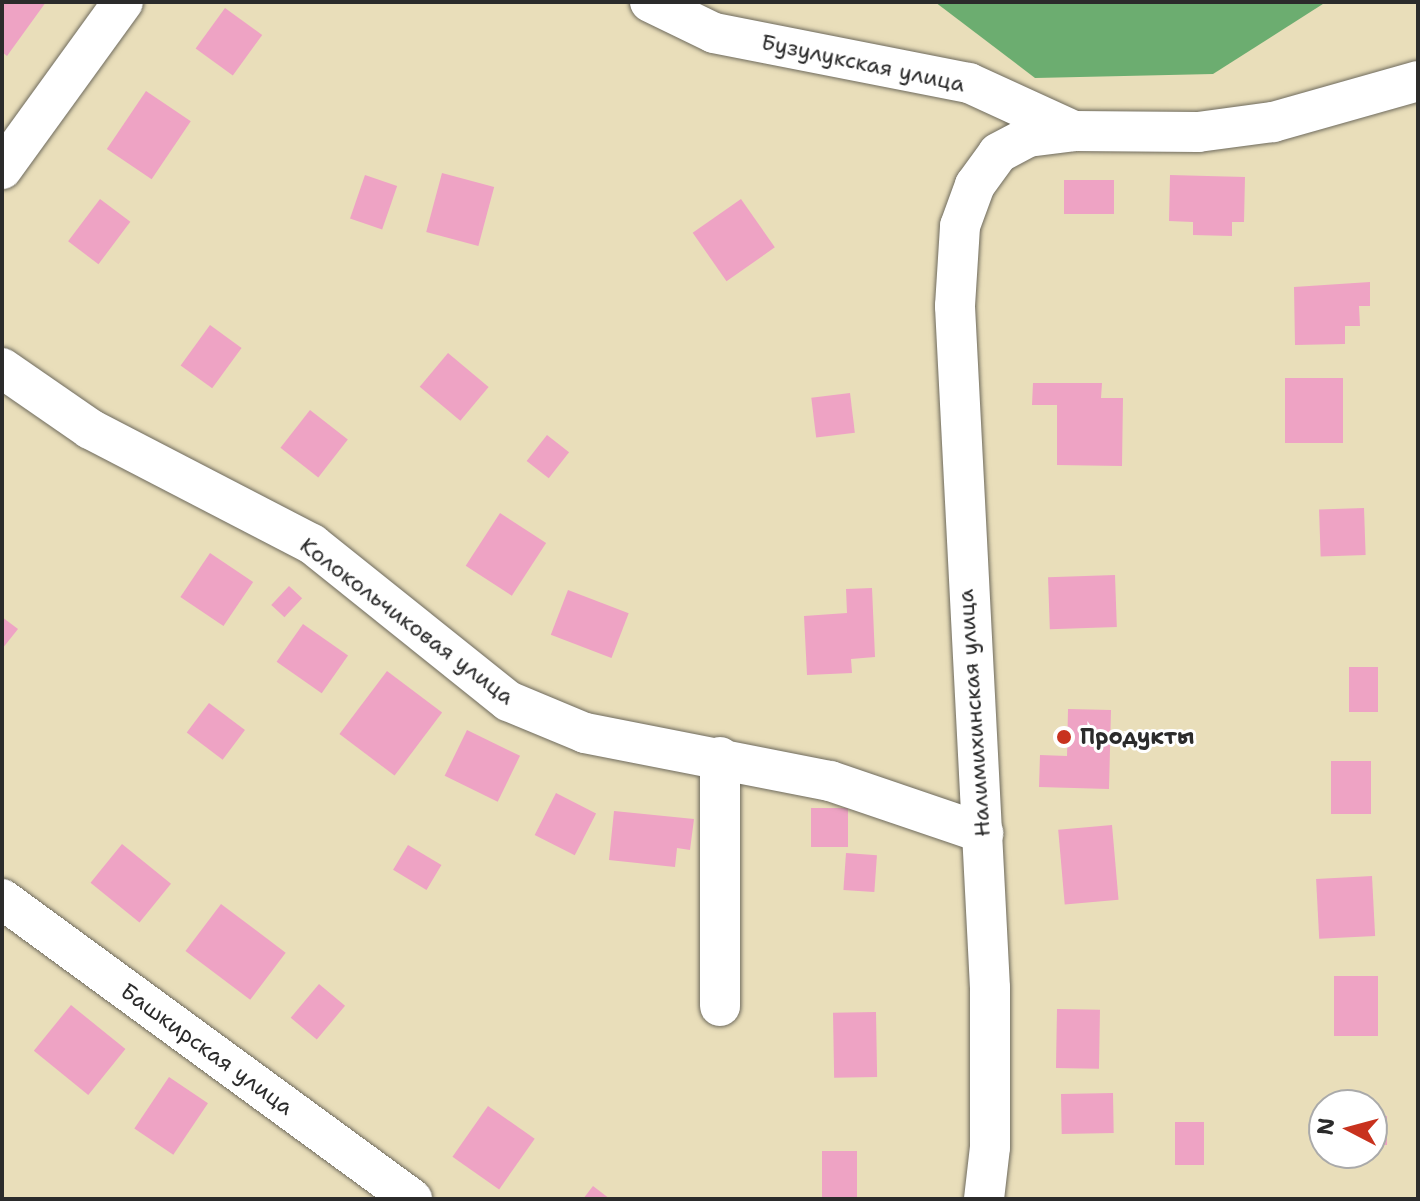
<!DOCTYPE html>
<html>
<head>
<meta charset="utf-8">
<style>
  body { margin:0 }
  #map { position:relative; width:1420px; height:1201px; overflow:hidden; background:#e9deba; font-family:"Shantell Sans",sans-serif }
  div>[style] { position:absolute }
  .forest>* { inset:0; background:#6cad70 }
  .building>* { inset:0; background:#eea3c4; transform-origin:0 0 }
  .roads { filter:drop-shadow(0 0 2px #6e6a5d) drop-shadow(0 0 2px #6e6a5d) }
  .minor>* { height:40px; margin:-20px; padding:0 20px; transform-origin:20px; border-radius:20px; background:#fff }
  .dots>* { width:22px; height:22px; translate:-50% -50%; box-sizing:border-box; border:4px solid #fff; border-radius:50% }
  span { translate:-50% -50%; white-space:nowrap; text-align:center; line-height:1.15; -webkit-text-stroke:6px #fff; paint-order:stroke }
  .street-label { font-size:22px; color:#2b2b2b }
  .poi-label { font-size:22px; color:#2b2b2b; font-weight:700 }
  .left { translate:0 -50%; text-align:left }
  .frame { position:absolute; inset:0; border:4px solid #2b2b2b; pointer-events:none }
  .north { position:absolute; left:1308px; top:1089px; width:80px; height:80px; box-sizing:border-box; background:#fff; border:2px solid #aaa; border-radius:50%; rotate:276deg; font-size:22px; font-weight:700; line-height:32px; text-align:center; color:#2b2b2b }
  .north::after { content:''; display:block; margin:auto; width:28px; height:36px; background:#c8321e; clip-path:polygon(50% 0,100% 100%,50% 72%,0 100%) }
</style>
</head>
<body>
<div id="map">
  <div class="forest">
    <i style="clip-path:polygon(935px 2px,1326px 2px,1213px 74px,1035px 78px)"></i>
  </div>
  <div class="building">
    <i style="clip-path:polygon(2px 2px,46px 2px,7px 56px,2px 52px)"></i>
    <i style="left:225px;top:8px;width:46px;height:50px;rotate:36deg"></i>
    <i style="left:146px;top:91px;width:54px;height:70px;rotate:34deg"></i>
    <i style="left:442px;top:173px;width:54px;height:61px;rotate:15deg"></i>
    <i style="left:365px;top:175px;width:34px;height:46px;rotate:19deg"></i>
    <i style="clip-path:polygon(1170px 175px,1245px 177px,1244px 222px,1232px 222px,1232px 236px,1193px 235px,1193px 222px,1169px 221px)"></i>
    <i style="left:1064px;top:180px;width:50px;height:34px"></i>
    <i style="left:100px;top:199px;width:38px;height:53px;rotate:37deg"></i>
    <i style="left:741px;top:199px;width:59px;height:59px;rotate:55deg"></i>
    <i style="clip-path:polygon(1370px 282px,1370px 306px,1359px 306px,1360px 326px,1345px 326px,1345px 344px,1295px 345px,1294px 287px)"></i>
    <i style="left:210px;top:325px;width:39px;height:50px;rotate:36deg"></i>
    <i style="left:448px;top:353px;width:53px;height:44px;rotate:40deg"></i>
    <i style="left:1285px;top:378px;width:58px;height:65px"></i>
    <i style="clip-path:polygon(1033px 383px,1102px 383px,1101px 398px,1123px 398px,1122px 466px,1057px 465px,1057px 405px,1032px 405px)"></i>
    <i style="left:850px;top:393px;width:40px;height:39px;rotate:83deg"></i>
    <i style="left:310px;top:410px;width:48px;height:48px;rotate:38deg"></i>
    <i style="left:547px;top:435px;width:28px;height:33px;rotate:38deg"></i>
    <i style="left:1364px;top:508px;width:47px;height:45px;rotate:88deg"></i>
    <i style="left:500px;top:513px;width:55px;height:63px;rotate:33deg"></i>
    <i style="left:210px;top:553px;width:52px;height:53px;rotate:34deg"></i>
    <i style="left:1115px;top:575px;width:52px;height:67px;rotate:88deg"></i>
    <i style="left:289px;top:586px;width:18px;height:26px;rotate:43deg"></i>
    <i style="clip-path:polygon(872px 588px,875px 657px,851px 659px,852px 673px,807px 675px,804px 616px,847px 613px,846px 589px)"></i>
    <i style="left:568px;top:590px;width:65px;height:48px;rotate:21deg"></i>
    <i style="clip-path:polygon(2px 617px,18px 629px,2px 649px)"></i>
    <i style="left:303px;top:624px;width:55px;height:46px;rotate:35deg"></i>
    <i style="left:1349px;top:667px;width:29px;height:45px"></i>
    <i style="left:387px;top:671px;width:69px;height:79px;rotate:37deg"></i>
    <i style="left:209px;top:703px;width:45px;height:37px;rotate:37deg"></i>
    <i style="clip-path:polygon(1068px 709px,1111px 710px,1109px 789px,1039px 787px,1040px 755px,1067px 756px)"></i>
    <i style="left:467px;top:730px;width:59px;height:51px;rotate:26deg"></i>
    <i style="left:1331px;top:761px;width:40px;height:53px"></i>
    <i style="left:556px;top:793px;width:45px;height:47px;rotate:27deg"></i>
    <i style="left:811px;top:808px;width:37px;height:39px"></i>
    <i style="clip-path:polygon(614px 811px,694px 819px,690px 850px,677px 848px,675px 867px,609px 860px)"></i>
    <i style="left:1112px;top:825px;width:75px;height:54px;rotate:85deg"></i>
    <i style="left:122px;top:844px;width:63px;height:50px;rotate:39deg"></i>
    <i style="left:408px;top:845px;width:39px;height:29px;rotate:31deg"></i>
    <i style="left:846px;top:853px;width:31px;height:37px;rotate:4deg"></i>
    <i style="left:1372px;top:876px;width:60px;height:56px;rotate:87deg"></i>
    <i style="left:221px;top:904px;width:81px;height:59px;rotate:37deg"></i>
    <i style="left:1334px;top:976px;width:44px;height:60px"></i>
    <i style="left:319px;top:984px;width:34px;height:44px;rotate:40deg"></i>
    <i style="left:71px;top:1005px;width:70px;height:59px;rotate:39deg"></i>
    <i style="left:1057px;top:1009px;width:43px;height:59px;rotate:1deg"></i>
    <i style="left:876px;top:1012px;width:65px;height:43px;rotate:89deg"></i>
    <i style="left:169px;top:1077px;width:47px;height:62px;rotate:34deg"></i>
    <i style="left:1113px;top:1093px;width:40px;height:52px;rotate:89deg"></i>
    <i style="left:488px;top:1106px;width:57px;height:62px;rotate:35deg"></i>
    <i style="left:1372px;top:1116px;width:15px;height:29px"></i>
    <i style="left:1175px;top:1122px;width:29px;height:43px"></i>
    <i style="left:822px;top:1151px;width:35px;height:48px"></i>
    <i style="clip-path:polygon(593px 1186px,610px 1199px,583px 1199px)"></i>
  </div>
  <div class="roads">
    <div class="minor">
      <i style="left:650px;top:2px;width:71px;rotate:25.8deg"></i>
      <i style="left:714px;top:33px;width:260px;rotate:11.1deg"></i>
      <i style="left:969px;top:83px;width:115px;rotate:24.6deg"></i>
      <i style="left:2px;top:169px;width:206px;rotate:-54.1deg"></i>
      <i style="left:2px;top:368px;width:107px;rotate:34.7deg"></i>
      <i style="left:90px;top:429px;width:250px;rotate:27.4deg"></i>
      <i style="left:312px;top:544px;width:251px;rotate:38.7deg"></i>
      <i style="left:508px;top:701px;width:83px;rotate:22.6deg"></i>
      <i style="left:585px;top:733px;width:250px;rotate:11.1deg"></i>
      <i style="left:830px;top:781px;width:162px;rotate:18.8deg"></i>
      <i style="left:2px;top:899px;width:508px;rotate:36.19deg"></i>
      <i style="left:720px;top:1006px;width:249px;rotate:-90deg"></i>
      <i style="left:984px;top:1199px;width:52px;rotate:-83.4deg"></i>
      <i style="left:990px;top:1147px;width:159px;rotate:-90deg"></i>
      <i style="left:990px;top:988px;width:683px;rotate:-92.94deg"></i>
      <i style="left:955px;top:306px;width:80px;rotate:-86.4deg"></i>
      <i style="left:960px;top:226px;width:44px;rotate:-69.9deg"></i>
      <i style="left:975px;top:185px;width:39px;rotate:-54deg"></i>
      <i style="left:998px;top:153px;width:34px;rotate:-28deg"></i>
      <i style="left:1028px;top:137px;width:46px;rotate:-7.4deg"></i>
      <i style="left:1074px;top:131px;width:124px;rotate:0.5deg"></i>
      <i style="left:1198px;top:132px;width:76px;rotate:-7.6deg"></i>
      <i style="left:1273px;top:122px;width:151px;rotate:-15.8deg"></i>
    </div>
  </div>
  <div class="dots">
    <i style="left:1064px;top:737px;background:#c8321e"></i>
  </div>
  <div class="street-label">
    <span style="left:863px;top:63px;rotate:12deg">Бузулукская улица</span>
    <span style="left:407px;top:621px;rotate:37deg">Колокольчиковая улица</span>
    <span style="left:974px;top:713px;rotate:-94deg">Налимихинская улица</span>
    <span style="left:207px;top:1049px;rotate:36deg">Башкирская улица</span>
  </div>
  <div class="poi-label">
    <span class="left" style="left:1080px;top:737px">Продукты</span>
  </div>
  <div class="frame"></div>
  <div class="north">N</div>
</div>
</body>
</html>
